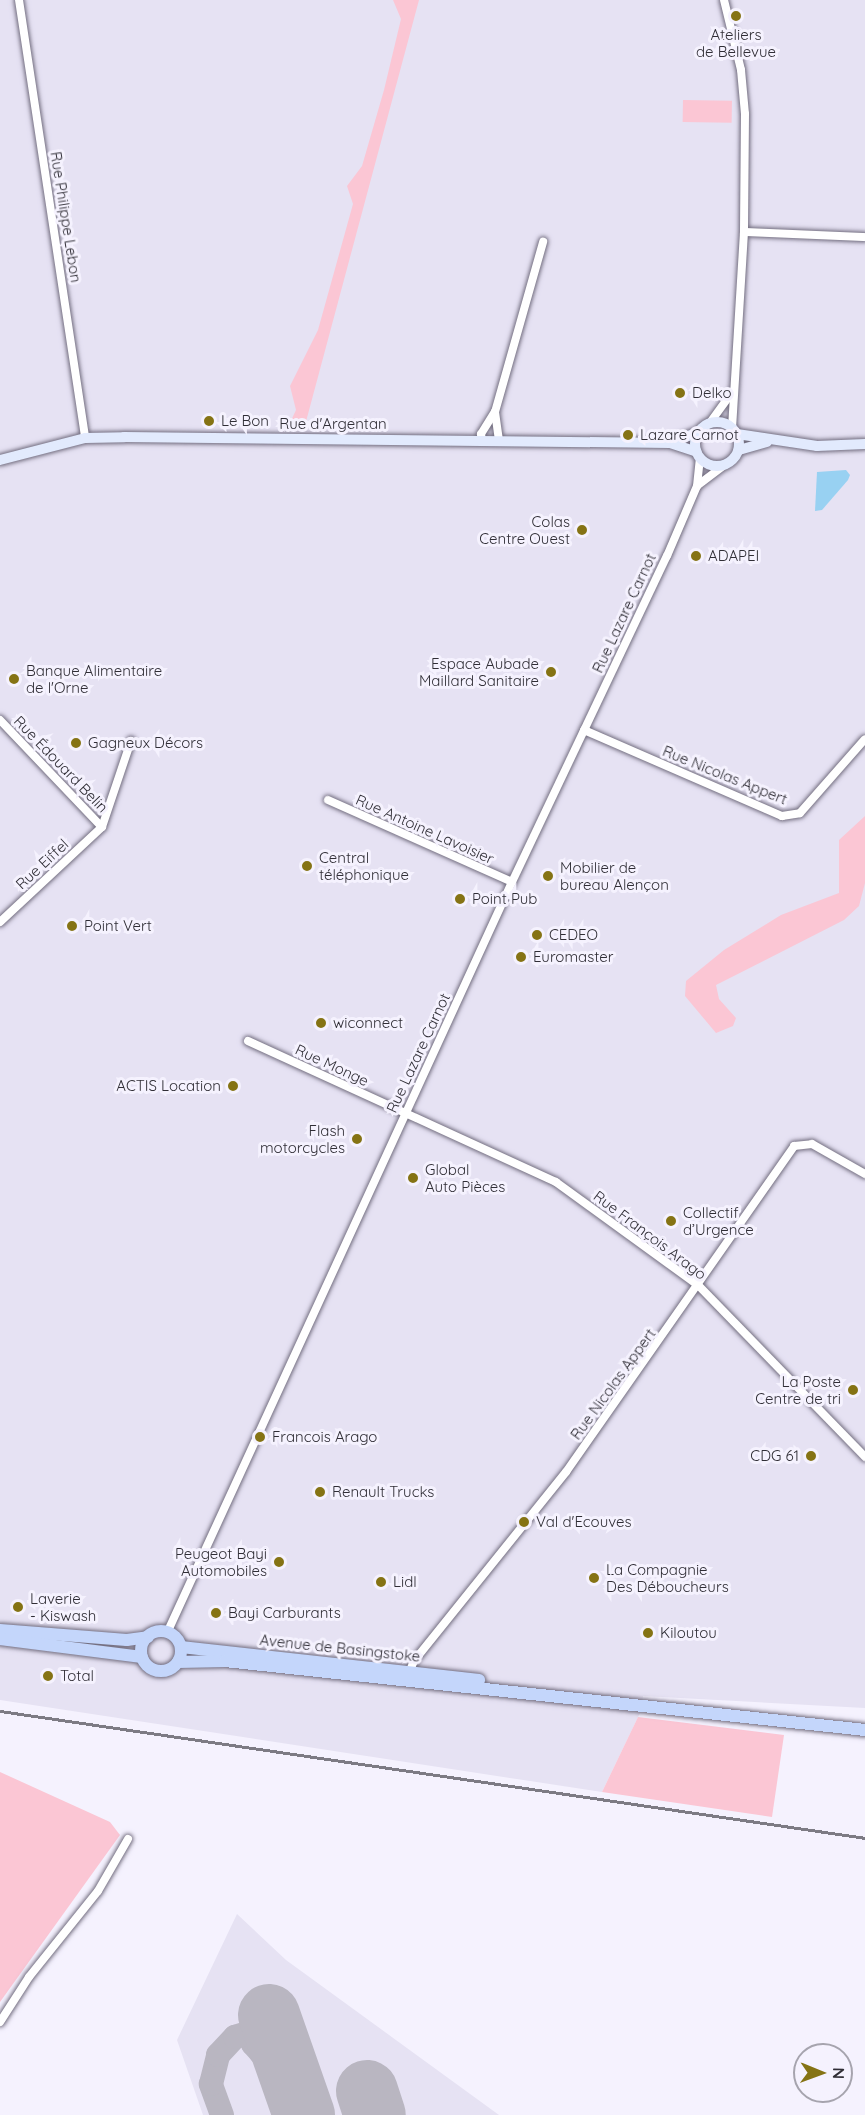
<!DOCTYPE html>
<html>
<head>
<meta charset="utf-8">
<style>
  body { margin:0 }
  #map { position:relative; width:865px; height:2115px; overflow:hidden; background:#f5f2fe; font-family:Quicksand,sans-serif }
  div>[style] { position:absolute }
  .built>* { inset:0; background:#e6e2f3 }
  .green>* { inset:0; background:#fbc6d4; transform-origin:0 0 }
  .water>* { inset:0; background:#98d1f2 }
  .taxiway>* { height:24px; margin:-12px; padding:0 12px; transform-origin:12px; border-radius:12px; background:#b9b6c1 }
  .runway>* { height:62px; margin:-31px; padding:0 31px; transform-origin:31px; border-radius:31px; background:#b9b6c1 }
  .roads { filter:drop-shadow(0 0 2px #736e80) drop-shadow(0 0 2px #736e80) }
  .minor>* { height:8px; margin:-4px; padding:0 4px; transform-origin:4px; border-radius:4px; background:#fff }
  .secondary>* { height:10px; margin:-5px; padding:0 5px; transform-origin:5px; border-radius:5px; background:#e2eafd }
  .secondary>.ring { margin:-5px; padding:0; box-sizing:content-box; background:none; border:10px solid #e2eafd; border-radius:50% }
  .primary>* { height:12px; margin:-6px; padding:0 6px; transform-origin:6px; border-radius:6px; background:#c4d6fb }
  .primary>.ring { margin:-6px; padding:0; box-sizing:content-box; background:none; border:12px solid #c4d6fb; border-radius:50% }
  .rail>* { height:3px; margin:-1.5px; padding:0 1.5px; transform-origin:1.5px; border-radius:1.5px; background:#7d7b84 }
  .dots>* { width:16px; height:16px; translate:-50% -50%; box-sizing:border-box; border:3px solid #f5f2fe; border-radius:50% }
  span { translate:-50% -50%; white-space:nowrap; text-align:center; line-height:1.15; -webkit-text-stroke:6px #f5f2fe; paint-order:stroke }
  .poi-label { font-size:15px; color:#302e36 }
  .left { translate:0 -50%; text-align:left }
  .right { translate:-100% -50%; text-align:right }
  .street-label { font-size:15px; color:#302e36 }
  .north { position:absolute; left:793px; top:2043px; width:60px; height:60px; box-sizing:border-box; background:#f5f2fe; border:2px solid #a6a4ae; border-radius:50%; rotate:91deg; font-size:16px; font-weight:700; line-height:24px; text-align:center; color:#302e36 }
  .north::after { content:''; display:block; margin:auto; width:21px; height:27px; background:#857314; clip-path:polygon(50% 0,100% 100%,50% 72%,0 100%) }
</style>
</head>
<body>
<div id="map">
  <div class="built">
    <i style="clip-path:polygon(0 0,865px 0,865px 1708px,643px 1696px,641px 1711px,602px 1792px,0 1700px)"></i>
    <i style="clip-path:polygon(237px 1914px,286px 1960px,499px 2115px,203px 2115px,177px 2040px)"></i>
  </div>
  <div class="green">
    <i style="clip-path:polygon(393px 0,419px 0,304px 429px,287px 429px,296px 410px,290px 386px,318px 330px,353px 204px,347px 186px,362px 166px,384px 90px,401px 19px)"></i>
    <i style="left:683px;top:100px;width:49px;height:22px;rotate:1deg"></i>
    <i style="clip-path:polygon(865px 816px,865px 883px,859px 906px,844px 920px,716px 985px,719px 999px,736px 1018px,733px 1026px,716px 1033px,685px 996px,686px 981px,724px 950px,781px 915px,839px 893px,839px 840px)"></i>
    <i style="clip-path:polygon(638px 1717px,784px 1735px,772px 1817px,602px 1792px)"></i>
    <i style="clip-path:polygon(0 1772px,110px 1822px,120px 1835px,0 2002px)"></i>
  </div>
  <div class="water">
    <i style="clip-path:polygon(846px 470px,850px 475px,848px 480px,822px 510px,815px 511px,817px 472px)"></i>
  </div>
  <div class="taxiway">
    <i style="left:267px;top:2024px;width:16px;rotate:150deg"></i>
    <i style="left:253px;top:2032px;width:12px;rotate:90deg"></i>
    <i style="left:253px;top:2044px;width:12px;rotate:48deg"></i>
    <i style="left:261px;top:2053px;width:21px;rotate:23deg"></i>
    <i style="left:280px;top:2061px;width:16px;rotate:50deg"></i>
    <i style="left:222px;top:2115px;width:33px;rotate:-110deg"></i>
    <i style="left:211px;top:2084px;width:30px;rotate:-76deg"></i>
    <i style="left:218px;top:2055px;width:25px;rotate:-47deg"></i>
    <i style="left:235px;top:2037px;width:40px;rotate:-18deg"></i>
  </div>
  <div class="runway">
    <i style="left:269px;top:2015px;width:106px;rotate:70.7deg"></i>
    <i style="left:367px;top:2091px;width:25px;rotate:72deg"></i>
  </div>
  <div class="roads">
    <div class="minor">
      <i style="left:19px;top:0;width:443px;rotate:81.4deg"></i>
      <i style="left:724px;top:0;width:72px;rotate:76.3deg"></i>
      <i style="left:741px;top:70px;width:44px;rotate:84.8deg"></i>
      <i style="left:745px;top:114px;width:118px;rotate:90.5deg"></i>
      <i style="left:744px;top:232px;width:195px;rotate:93.5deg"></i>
      <i style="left:744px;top:232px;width:121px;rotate:2.4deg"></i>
      <i style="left:495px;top:412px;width:29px;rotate:82deg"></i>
      <i style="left:709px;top:424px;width:41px;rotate:-54deg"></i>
      <i style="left:482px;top:441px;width:7px;rotate:-98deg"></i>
      <i style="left:481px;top:434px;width:26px;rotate:-58deg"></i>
      <i style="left:495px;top:412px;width:177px;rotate:-74.2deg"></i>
      <i style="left:698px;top:485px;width:31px;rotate:-37deg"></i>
      <i style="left:0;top:720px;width:148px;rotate:46.4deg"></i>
      <i style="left:584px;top:730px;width:216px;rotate:23.5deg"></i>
      <i style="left:782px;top:816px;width:18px;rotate:-9deg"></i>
      <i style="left:800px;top:813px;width:98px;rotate:-48.7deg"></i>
      <i style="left:328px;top:800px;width:201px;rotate:24deg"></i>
      <i style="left:0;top:922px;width:139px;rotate:-43deg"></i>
      <i style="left:102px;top:827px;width:91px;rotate:-71.4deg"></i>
      <i style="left:248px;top:1041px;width:339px;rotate:24.6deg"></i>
      <i style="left:556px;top:1182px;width:175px;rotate:36deg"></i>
      <i style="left:698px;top:1285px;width:240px;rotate:45.8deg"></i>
      <i style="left:167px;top:1633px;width:826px;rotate:-65.33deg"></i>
      <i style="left:512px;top:882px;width:361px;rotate:-64.6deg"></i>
      <i style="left:667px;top:556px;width:76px;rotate:-66.8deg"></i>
      <i style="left:697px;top:486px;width:27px;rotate:-84deg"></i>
      <i style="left:408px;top:1675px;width:15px;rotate:-67deg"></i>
      <i style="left:414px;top:1661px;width:243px;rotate:-51.2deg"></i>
      <i style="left:566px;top:1472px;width:398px;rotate:-55deg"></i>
      <i style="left:794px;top:1146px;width:18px;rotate:-6deg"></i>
      <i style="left:812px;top:1144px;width:61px;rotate:29.5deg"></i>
      <i style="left:0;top:2022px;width:54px;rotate:-57.2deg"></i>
      <i style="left:29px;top:1977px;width:110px;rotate:-51.3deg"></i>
      <i style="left:98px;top:1891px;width:60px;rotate:-60deg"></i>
    </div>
    <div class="secondary">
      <i class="ring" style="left:695px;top:422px;width:34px;height:34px"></i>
      <i style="left:737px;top:434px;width:81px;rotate:8.5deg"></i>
      <i style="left:817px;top:446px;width:48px;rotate:-2.4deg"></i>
      <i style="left:670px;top:443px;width:31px;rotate:-21deg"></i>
      <i style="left:739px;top:450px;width:29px;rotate:-16deg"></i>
      <i style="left:0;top:460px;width:88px;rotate:-14.5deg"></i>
      <i style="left:85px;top:438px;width:39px;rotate:-1deg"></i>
      <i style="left:124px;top:437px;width:546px;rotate:0.63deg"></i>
      <i style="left:670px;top:443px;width:28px;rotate:18deg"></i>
    </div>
    <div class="primary">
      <i style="left:0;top:1630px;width:127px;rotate:4.5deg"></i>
      <i style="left:127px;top:1640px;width:21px;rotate:-8deg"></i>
      <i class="ring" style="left:141px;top:1631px;width:28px;height:28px"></i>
      <i style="left:0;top:1639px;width:143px;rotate:7.2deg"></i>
      <i style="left:181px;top:1647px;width:300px;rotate:6.3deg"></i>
      <i style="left:178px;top:1662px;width:47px;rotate:-1.2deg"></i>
      <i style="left:225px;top:1661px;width:644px;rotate:6.15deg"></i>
    </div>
  </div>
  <div class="rail">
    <i style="left:0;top:1711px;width:874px;rotate:8.35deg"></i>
  </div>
  <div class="dots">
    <i style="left:736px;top:16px;background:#857314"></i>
    <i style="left:680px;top:393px;background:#857314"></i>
    <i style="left:209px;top:421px;background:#857314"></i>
    <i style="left:628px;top:435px;background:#857314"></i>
    <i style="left:582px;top:530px;background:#857314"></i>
    <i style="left:696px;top:556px;background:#857314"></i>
    <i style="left:551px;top:672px;background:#857314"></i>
    <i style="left:14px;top:679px;background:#857314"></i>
    <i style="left:76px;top:743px;background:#857314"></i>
    <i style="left:307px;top:866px;background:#857314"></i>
    <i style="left:548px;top:876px;background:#857314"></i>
    <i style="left:460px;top:899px;background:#857314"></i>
    <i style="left:72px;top:926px;background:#857314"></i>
    <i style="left:537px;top:935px;background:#857314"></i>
    <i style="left:521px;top:957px;background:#857314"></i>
    <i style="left:321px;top:1023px;background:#857314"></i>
    <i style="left:233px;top:1086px;background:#857314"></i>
    <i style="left:357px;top:1139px;background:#857314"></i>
    <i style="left:413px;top:1178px;background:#857314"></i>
    <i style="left:671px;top:1221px;background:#857314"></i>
    <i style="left:853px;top:1390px;background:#857314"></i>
    <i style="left:260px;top:1437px;background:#857314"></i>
    <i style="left:811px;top:1456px;background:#857314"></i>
    <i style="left:320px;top:1492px;background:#857314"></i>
    <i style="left:524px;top:1522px;background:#857314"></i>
    <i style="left:279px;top:1562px;background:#857314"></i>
    <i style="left:594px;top:1578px;background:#857314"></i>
    <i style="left:381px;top:1582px;background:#857314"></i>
    <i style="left:18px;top:1607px;background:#857314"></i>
    <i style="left:216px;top:1613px;background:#857314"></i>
    <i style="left:648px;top:1633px;background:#857314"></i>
    <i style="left:48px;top:1676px;background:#857314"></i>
  </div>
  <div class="poi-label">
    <span style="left:736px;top:43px">Ateliers<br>de Bellevue</span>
    <span class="left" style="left:692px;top:393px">Delko</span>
    <span class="left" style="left:221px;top:421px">Le Bon</span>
    <span class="left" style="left:640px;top:435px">Lazare Carnot</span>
    <span class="right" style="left:570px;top:530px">Colas<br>Centre Ouest</span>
    <span class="left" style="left:708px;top:556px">ADAPEI</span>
    <span class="right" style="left:539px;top:672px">Espace Aubade<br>Maillard Sanitaire</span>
    <span class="left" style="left:26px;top:679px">Banque Alimentaire<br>de l'Orne</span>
    <span class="left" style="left:88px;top:743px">Gagneux Décors</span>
    <span class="left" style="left:319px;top:866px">Central<br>téléphonique</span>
    <span class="left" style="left:560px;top:876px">Mobilier de<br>bureau Alençon</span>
    <span class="left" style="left:472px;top:899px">Point Pub</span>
    <span class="left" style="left:84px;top:926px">Point Vert</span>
    <span class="left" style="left:549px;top:935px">CEDEO</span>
    <span class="left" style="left:533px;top:957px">Euromaster</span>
    <span class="left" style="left:333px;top:1023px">wiconnect</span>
    <span class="right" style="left:221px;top:1086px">ACTIS Location</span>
    <span class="right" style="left:345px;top:1139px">Flash<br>motorcycles</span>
    <span class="left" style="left:425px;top:1178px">Global<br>Auto Pièces</span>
    <span class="left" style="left:683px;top:1221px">Collectif<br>d’Urgence</span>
    <span class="right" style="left:841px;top:1390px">La Poste<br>Centre de tri</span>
    <span class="left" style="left:272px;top:1437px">Francois Arago</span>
    <span class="right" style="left:799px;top:1456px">CDG 61</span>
    <span class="left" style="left:332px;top:1492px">Renault Trucks</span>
    <span class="left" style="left:536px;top:1522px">Val d'Ecouves</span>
    <span class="right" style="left:267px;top:1562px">Peugeot Bayi<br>Automobiles</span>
    <span class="left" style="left:606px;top:1578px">La Compagnie<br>Des Déboucheurs</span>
    <span class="left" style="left:393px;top:1582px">Lidl</span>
    <span class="left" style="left:30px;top:1607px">Laverie<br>- Kiswash</span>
    <span class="left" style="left:228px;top:1613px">Bayi Carburants</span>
    <span class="left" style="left:660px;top:1633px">Kiloutou</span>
    <span class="left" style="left:60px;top:1676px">Total</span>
  </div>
  <div class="street-label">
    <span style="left:66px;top:217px;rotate:81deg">Rue Philippe Lebon</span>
    <span style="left:333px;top:424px">Rue d'Argentan</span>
    <span style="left:624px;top:613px;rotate:-65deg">Rue Lazare Carnot</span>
    <span style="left:61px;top:764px;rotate:46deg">Rue Édouard Belin</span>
    <span style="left:725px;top:775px;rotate:22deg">Rue Nicolas Appert</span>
    <span style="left:425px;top:829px;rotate:24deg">Rue Antoine Lavoisier</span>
    <span style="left:42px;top:864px;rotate:-43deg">Rue Eiffel</span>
    <span style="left:418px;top:1053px;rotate:-65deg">Rue Lazare Carnot</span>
    <span style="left:332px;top:1065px;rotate:25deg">Rue Monge</span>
    <span style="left:650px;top:1235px;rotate:37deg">Rue François Arago</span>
    <span style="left:613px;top:1384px;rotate:-54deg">Rue Nicolas Appert</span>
    <span style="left:340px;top:1648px;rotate:6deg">Avenue de Basingstoke</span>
  </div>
  <div class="north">N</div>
</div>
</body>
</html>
